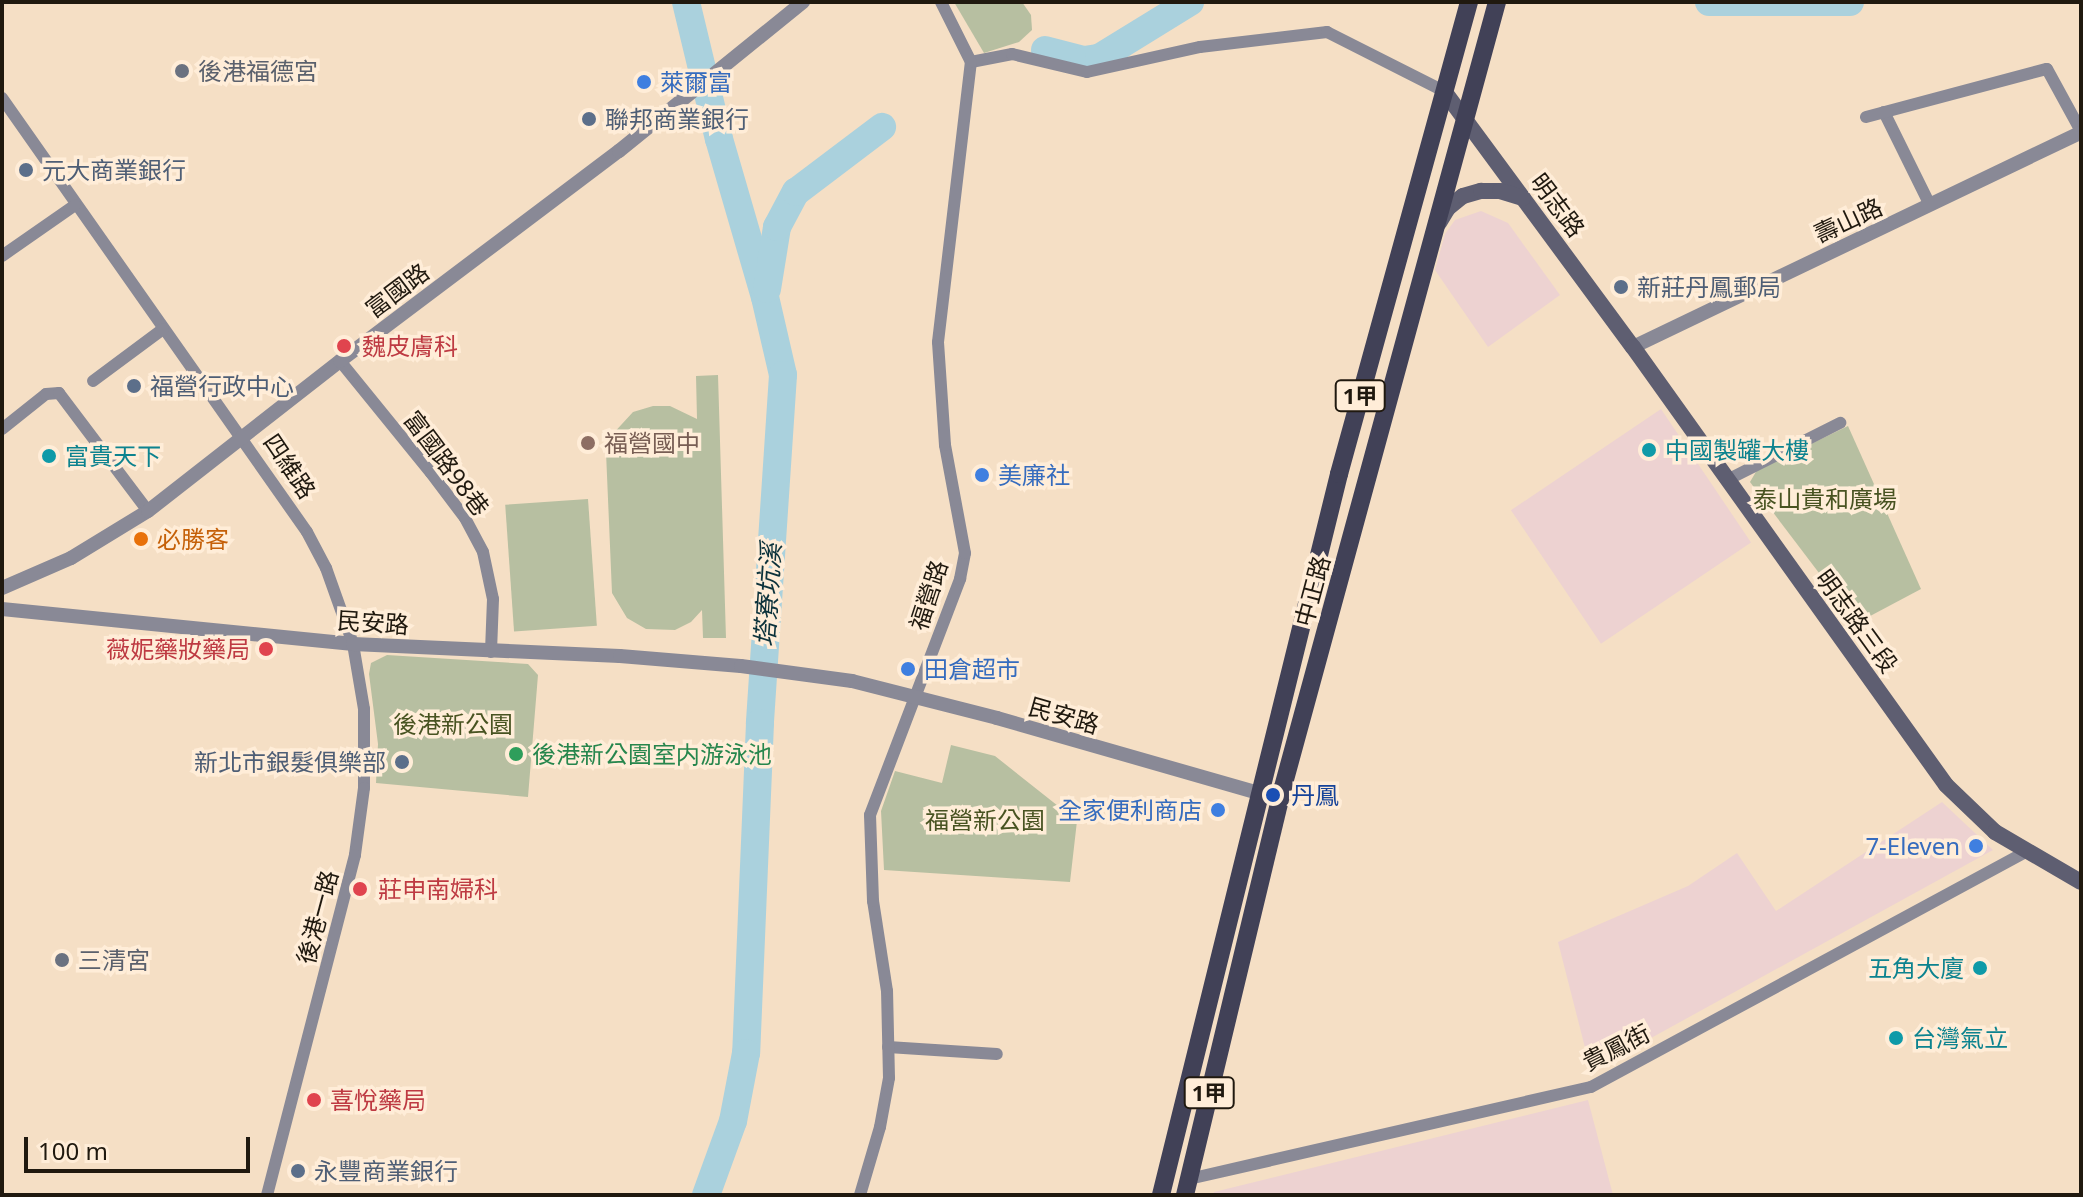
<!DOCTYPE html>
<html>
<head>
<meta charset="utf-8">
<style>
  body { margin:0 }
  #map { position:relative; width:2083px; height:1197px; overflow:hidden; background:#f5dfc5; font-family:"Noto Sans","Noto Sans TC",sans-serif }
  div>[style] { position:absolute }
  .industrial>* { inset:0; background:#edd2d1; transform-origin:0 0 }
  .green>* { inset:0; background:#b7bfa1; transform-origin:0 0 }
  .river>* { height:28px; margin:-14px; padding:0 14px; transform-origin:14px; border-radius:14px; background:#aad1dd }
  .minor>* { height:12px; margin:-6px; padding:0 6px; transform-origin:6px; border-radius:6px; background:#898996 }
  .tertiary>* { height:14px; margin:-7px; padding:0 7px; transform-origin:7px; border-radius:7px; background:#898996 }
  .secondary>* { height:16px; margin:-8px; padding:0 8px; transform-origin:8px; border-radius:8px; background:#5e5e71 }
  .primary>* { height:18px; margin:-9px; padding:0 9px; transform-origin:9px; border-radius:9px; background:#414157 }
  .dots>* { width:22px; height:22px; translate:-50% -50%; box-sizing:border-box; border:4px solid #ffedd8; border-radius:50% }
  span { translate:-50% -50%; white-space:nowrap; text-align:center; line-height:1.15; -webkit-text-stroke:7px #ffedd8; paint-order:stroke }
  .shield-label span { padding:2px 6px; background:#ffedd8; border:2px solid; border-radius:6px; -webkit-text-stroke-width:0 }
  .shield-label { font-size:22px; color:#20190f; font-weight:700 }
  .worship-label { font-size:24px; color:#5b616d }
  .left { translate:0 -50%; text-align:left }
  .shop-label { font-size:24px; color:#366cbe }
  .right { translate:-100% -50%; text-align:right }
  .service-label { font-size:24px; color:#4e5e75 }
  .street-label { font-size:24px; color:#20190f }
  .health-label { font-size:24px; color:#be3a42 }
  .education-label { font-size:24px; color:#785e54 }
  .culture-label { font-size:24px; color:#0d838f }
  .park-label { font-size:24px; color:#485321 }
  .food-label { font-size:24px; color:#c56008 }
  .leisure-label { font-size:24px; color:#27864d }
  .transit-label { font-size:24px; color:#164399 }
  .water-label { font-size:26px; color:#0c323b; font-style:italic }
  .frame { position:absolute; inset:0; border:4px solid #20190f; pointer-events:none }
  .scale { position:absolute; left:24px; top:1137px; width:226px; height:36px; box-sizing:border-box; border:4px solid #20190f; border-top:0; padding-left:10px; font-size:24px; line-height:28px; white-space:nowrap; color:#20190f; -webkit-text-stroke:6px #ffedd8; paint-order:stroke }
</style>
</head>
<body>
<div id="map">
  <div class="industrial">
    <i style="clip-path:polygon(1481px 211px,1508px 223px,1560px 295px,1488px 347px,1435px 270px,1445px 234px,1455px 220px)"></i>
    <i style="left:1661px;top:409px;width:161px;height:181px;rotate:56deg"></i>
    <i style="clip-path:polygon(1942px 802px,1993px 850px,1591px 1071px,1558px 942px,1688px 886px,1737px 853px,1776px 911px)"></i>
    <i style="clip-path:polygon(1588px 1100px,1613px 1195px,1213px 1195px,1214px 1192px)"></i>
  </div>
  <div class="green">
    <i style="clip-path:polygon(954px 2px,1022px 2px,1031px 15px,1032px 30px,1019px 42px,984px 53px)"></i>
    <i style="clip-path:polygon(718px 375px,726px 638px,703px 638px,702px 610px,691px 622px,675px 630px,646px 629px,627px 618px,612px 593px,606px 452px,610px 437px,633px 412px,653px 406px,670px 406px,697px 419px,696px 376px)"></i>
    <i style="clip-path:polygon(1848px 426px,1921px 589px,1857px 623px,1750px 482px,1757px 470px)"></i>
    <i style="left:588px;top:499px;width:127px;height:83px;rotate:86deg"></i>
    <i style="clip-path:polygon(387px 655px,528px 664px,538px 675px,528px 797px,376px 783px,378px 744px,369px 674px,371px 663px)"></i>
    <i style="clip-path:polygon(951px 745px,995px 756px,1077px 821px,1070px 882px,884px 870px,881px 811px,895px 771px,942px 783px)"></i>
  </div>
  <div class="river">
    <i style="left:686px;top:2px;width:141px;rotate:76.5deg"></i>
    <i style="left:719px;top:139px;width:165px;rotate:73.8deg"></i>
    <i style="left:765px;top:297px;width:80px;rotate:77deg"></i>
    <i style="left:783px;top:375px;width:349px;rotate:93.8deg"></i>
    <i style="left:760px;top:723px;width:330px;rotate:92.4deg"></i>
    <i style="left:746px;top:1053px;width:69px;rotate:100.8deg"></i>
    <i style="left:733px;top:1121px;width:79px;rotate:110deg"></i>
    <i style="left:1709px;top:2px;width:141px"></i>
    <i style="left:1045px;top:50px;width:40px;rotate:14.4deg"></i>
    <i style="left:1084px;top:60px;width:15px;rotate:-8deg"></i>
    <i style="left:1099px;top:58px;width:107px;rotate:-31.6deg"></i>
    <i style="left:767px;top:289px;width:63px;rotate:-80.8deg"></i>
    <i style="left:777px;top:227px;width:40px;rotate:-62deg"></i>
    <i style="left:796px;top:192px;width:108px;rotate:-37.1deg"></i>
  </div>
  <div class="minor">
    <i style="left:971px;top:62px;width:42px;rotate:-11deg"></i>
    <i style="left:1012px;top:54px;width:77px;rotate:13.5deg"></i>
    <i style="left:1087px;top:72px;width:116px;rotate:-12.5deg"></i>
    <i style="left:1200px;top:47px;width:128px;rotate:-6.7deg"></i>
    <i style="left:1327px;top:32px;width:131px;rotate:26.8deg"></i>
    <i style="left:2px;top:98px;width:530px;rotate:54.9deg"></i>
    <i style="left:307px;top:532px;width:41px;rotate:62.2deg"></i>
    <i style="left:326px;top:568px;width:81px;rotate:70.4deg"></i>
    <i style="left:353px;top:644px;width:66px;rotate:80.4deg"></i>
    <i style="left:364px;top:709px;width:79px;rotate:90deg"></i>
    <i style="left:364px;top:788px;width:68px;rotate:97.7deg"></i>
    <i style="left:355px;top:855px;width:351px;rotate:104.5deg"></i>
    <i style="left:1884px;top:112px;width:104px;rotate:63.7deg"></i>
    <i style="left:1866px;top:117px;width:187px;rotate:-14.9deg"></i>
    <i style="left:2047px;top:69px;width:71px;rotate:61.3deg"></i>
    <i style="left:2px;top:256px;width:89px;rotate:-34.9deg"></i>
    <i style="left:340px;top:361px;width:144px;rotate:50.9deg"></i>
    <i style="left:431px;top:473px;width:56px;rotate:52.9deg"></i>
    <i style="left:465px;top:518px;width:38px;rotate:62deg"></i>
    <i style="left:483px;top:552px;width:48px;rotate:78deg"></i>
    <i style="left:493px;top:599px;width:53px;rotate:92.2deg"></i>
    <i style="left:93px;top:381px;width:87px;rotate:-36.6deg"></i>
    <i style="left:2px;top:429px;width:56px;rotate:-38.5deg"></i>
    <i style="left:46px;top:394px;width:13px;rotate:-4deg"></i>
    <i style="left:59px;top:393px;width:148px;rotate:53deg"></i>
    <i style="left:1727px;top:480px;width:127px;rotate:-26.8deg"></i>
    <i style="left:888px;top:1047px;width:109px;rotate:3.7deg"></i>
    <i style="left:1189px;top:1179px;width:412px;rotate:-12.9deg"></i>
    <i style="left:1591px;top:1087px;width:494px;rotate:-28.4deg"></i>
    <i style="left:860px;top:1195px;width:71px;rotate:-73.6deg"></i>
    <i style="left:880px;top:1127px;width:50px;rotate:-79.6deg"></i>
    <i style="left:889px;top:1078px;width:87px;rotate:-91.3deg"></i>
    <i style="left:887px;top:991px;width:91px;rotate:-98.8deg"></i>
    <i style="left:873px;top:901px;width:86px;rotate:-92deg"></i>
    <i style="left:870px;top:815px;width:253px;rotate:-69.1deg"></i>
    <i style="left:960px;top:579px;width:26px;rotate:-79deg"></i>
    <i style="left:965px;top:553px;width:110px;rotate:-100.5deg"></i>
    <i style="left:945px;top:445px;width:103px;rotate:-93.9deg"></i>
    <i style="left:938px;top:342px;width:282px;rotate:-83.3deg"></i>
    <i style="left:971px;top:62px;width:67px;rotate:-116.6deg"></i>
  </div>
  <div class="tertiary">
    <i style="left:1633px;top:347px;width:497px;rotate:-25.6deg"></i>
    <i style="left:2px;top:588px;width:75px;rotate:-23.5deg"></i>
    <i style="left:71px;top:558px;width:90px;rotate:-31.4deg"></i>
    <i style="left:148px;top:511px;width:244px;rotate:-38deg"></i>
    <i style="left:340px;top:361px;width:349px;rotate:-37deg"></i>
    <i style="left:619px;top:151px;width:237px;rotate:-39deg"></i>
    <i style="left:2px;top:609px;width:353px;rotate:5.7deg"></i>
    <i style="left:353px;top:644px;width:267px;rotate:2.6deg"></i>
    <i style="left:620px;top:656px;width:121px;rotate:4.7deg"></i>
    <i style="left:741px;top:666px;width:112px;rotate:7.7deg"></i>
    <i style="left:852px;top:681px;width:150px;rotate:14.3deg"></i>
    <i style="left:997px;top:718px;width:294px;rotate:16deg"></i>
  </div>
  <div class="secondary">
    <i style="left:1444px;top:91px;width:318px;rotate:53.6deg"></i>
    <i style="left:1633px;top:347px;width:538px;rotate:54.45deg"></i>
    <i style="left:1946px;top:785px;width:68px;rotate:43.8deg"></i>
    <i style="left:1995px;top:832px;width:99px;rotate:30.2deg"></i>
    <i style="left:1439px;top:223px;width:17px;rotate:-59deg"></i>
    <i style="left:1448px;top:208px;width:19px;rotate:-39deg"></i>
    <i style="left:1463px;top:196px;width:19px;rotate:-16deg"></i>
    <i style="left:1481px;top:191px;width:19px"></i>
    <i style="left:1500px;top:191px;width:24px;rotate:17deg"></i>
  </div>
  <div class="primary">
    <i style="left:1161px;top:1195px;width:743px;rotate:-76.13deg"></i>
    <i style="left:1339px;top:474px;width:490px;rotate:-74.6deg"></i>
    <i style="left:1185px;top:1195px;width:420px;rotate:-76.5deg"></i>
    <i style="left:1283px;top:787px;width:814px;rotate:-74.75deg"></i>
  </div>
  <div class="dots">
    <i style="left:182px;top:71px;background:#6b7280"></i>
    <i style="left:644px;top:82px;background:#3f7fe0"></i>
    <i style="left:589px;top:119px;background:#5c6f8a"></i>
    <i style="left:26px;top:170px;background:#5c6f8a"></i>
    <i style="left:1621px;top:287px;background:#5c6f8a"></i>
    <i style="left:344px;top:346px;background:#e0444e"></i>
    <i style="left:134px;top:386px;background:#5c6f8a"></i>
    <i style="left:588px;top:443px;background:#8d6e63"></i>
    <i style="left:1649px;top:450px;background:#0f9aa8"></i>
    <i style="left:49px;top:456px;background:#0f9aa8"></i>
    <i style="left:982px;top:475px;background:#3f7fe0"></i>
    <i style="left:141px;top:539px;background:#e8710a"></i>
    <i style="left:266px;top:649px;background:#e0444e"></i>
    <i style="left:908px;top:669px;background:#3f7fe0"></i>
    <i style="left:516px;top:754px;background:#2e9e5b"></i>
    <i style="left:402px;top:762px;background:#5c6f8a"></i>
    <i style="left:1273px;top:795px;background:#1a4fb4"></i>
    <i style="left:1218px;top:810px;background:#3f7fe0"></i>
    <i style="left:1976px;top:846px;background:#3f7fe0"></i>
    <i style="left:360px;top:889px;background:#e0444e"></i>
    <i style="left:62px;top:960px;background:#6b7280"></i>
    <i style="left:1980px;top:968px;background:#0f9aa8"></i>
    <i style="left:1896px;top:1038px;background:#0f9aa8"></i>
    <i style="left:314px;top:1100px;background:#e0444e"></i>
    <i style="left:298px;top:1171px;background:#5c6f8a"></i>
  </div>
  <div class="shield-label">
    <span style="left:1360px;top:396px">1甲</span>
    <span style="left:1209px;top:1093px">1甲</span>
  </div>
  <div class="worship-label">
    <span class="left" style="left:198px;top:71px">後港福德宮</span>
    <span class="left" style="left:78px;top:960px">三清宮</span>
  </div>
  <div class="shop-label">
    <span class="left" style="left:660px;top:82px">萊爾富</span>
    <span class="left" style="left:998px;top:475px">美廉社</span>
    <span class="left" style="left:924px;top:669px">田倉超市</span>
    <span class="right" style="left:1202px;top:810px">全家便利商店</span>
    <span class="right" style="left:1960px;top:846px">7-Eleven</span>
  </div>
  <div class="service-label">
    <span class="left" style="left:605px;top:119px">聯邦商業銀行</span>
    <span class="left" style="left:42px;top:170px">元大商業銀行</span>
    <span class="left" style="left:1637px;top:287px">新莊丹鳳郵局</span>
    <span class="left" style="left:150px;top:386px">福營行政中心</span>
    <span class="right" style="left:386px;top:762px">新北市銀髮俱樂部</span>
    <span class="left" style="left:314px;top:1171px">永豐商業銀行</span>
  </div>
  <div class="street-label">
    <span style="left:1558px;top:205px;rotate:53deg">明志路</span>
    <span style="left:1848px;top:220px;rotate:-25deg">壽山路</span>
    <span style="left:397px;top:290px;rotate:-37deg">富國路</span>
    <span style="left:447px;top:463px;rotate:53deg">富國路98巷</span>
    <span style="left:290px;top:466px;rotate:56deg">四維路</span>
    <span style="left:1312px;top:591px;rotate:-75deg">中正路</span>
    <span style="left:928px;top:595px;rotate:-72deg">福營路</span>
    <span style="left:1857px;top:621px;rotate:54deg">明志路三段</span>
    <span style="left:373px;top:622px;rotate:4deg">民安路</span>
    <span style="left:1064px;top:715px;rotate:16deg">民安路</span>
    <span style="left:317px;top:917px;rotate:-75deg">後港一路</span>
    <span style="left:1616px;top:1047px;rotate:-27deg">貴鳳街</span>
  </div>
  <div class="health-label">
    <span class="left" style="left:362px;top:346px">魏皮膚科</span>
    <span class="right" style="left:250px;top:649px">薇妮藥妝藥局</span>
    <span class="left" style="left:378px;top:889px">莊申南婦科</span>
    <span class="left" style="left:330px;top:1100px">喜悅藥局</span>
  </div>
  <div class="education-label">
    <span class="left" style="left:604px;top:443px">福營國中</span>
  </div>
  <div class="culture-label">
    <span class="left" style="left:1665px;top:450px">中國製罐大樓</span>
    <span class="left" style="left:65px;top:456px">富貴天下</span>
    <span class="right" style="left:1964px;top:968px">五角大廈</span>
    <span class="left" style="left:1912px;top:1038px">台灣氣立</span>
  </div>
  <div class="park-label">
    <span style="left:1825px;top:499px">泰山貴和廣場</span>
    <span style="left:453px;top:724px">後港新公園</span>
    <span style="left:985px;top:820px">福營新公園</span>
  </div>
  <div class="food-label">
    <span class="left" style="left:157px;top:539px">必勝客</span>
  </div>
  <div class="leisure-label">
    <span class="left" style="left:532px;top:754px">後港新公園室内游泳池</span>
  </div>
  <div class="transit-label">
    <span class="left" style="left:1291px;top:795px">丹鳳</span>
  </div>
  <div class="water-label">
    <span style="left:768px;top:595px;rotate:-86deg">塔寮坑溪</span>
  </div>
  <div class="frame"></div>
  <div class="scale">100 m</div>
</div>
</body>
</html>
